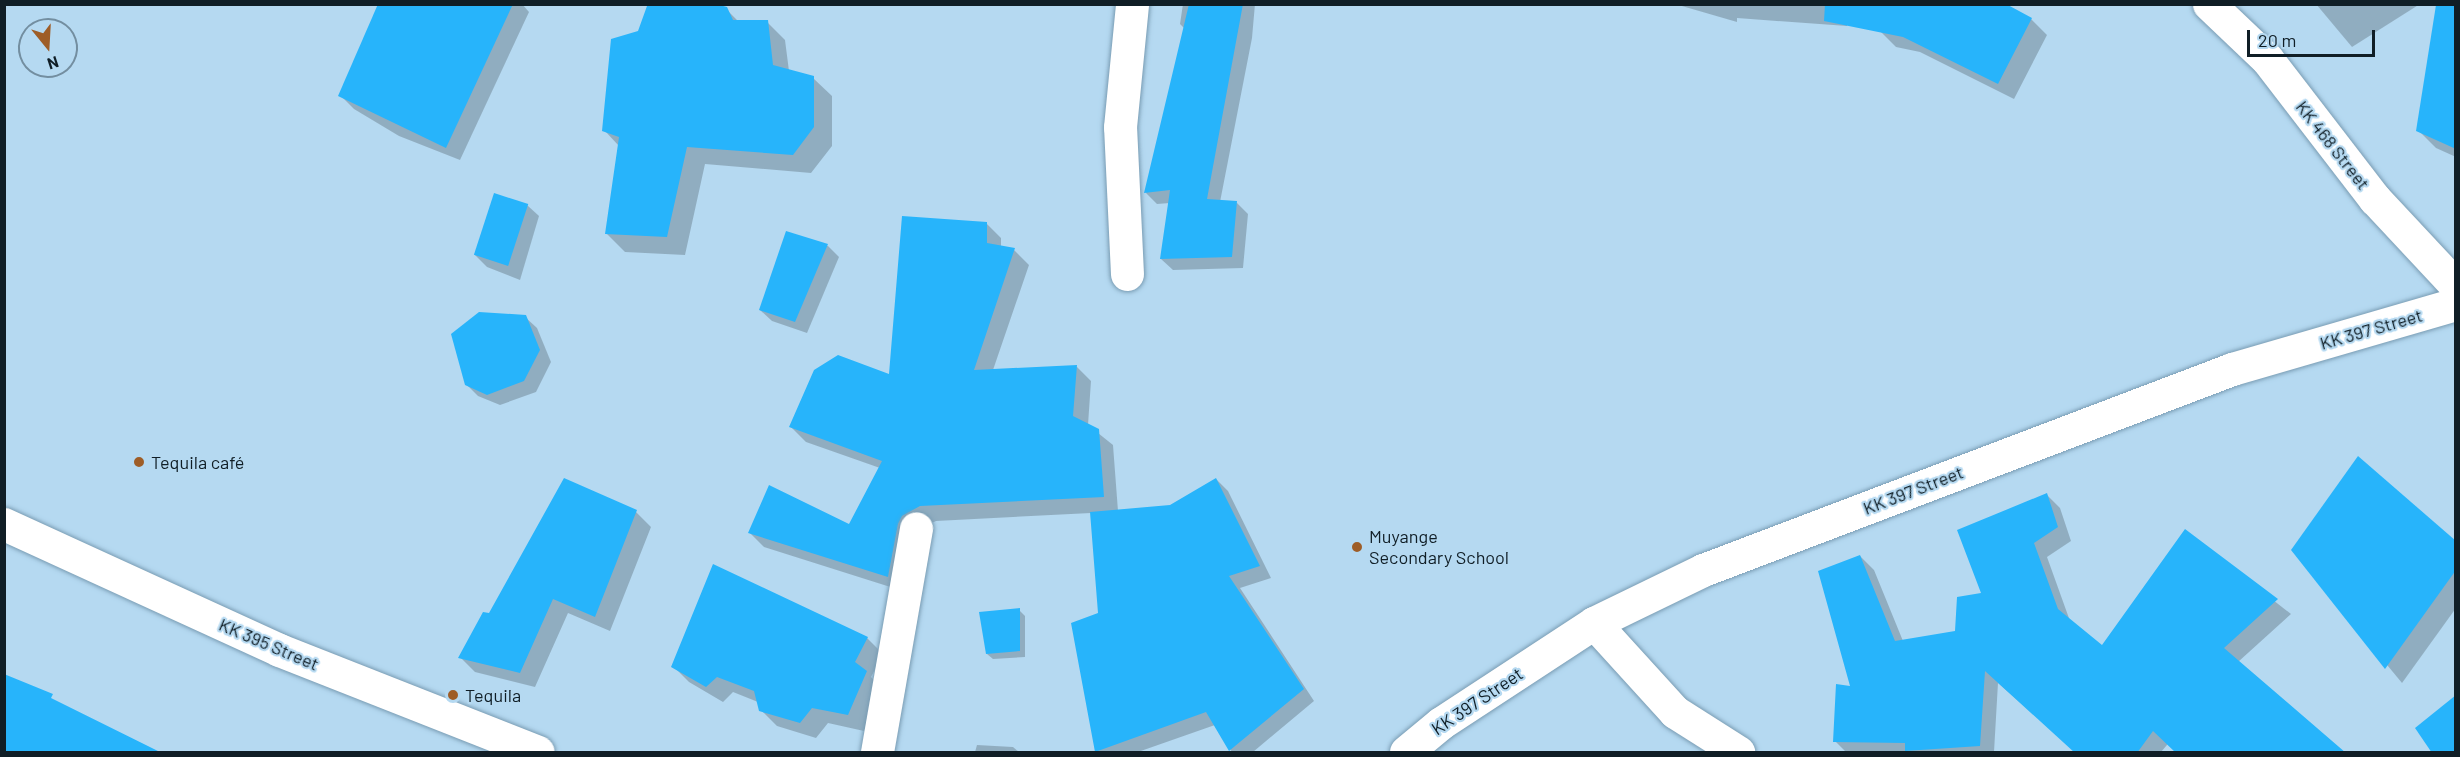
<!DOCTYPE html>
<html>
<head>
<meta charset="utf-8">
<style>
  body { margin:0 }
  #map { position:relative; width:2460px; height:757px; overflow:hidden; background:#b5d9f1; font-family:Barlow,sans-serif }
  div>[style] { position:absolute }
  .shadow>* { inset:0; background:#0003 }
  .building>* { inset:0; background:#27b4fb; transform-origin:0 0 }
  .roads { filter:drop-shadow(0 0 2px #799cb3) drop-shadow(0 0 2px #799cb3) }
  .street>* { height:33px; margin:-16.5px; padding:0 16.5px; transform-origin:16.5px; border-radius:16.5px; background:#fff }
  .secondary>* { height:33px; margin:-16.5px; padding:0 16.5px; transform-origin:16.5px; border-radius:16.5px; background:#fff }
  .dots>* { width:16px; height:16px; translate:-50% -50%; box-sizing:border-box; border:3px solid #b5d9f1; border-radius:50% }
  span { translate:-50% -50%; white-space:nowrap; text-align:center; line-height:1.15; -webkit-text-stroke:4.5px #b5d9f1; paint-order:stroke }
  .street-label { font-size:18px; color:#101e26 }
  .poi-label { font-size:18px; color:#101e26 }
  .left { translate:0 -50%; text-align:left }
  .frame { position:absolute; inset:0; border:6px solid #101e26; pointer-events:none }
  .north { position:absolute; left:18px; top:18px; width:60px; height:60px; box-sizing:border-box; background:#b5d9f1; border:2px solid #738ea0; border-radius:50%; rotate:162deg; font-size:16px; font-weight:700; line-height:24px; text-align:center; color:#101e26 }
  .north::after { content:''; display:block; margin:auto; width:21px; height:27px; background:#9e5d27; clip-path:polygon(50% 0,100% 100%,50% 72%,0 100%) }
  .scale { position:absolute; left:2247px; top:30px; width:128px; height:27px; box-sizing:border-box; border:3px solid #101e26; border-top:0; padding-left:8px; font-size:18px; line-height:21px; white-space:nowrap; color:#101e26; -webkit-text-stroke:4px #b5d9f1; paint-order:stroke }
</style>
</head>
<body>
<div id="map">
  <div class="shadow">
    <i style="clip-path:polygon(379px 4px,522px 4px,529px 12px,460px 160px,399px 136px,354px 109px,340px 95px)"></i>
    <i style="clip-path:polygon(694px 4px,726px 9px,739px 22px,767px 22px,785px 40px,789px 71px,813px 78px,832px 96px,832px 146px,811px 173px,705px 164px,685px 255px,625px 252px,607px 234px,619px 146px,604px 130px,639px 32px)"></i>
    <i style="clip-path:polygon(1183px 4px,1255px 4px,1252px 38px,1220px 202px,1237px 203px,1248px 214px,1243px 268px,1173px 270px,1161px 259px,1170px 203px,1157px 204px,1146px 193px,1184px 28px,1180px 24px)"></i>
    <i style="clip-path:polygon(1675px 4px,1847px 4px,1847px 26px,1737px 18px,1737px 22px)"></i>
    <i style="clip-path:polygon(2316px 4px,2420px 4px,2352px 47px)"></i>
    <i style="clip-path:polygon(2437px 4px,2456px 4px,2456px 157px,2436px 148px,2418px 130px)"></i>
    <i style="clip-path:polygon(2031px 19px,2047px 35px,2014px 99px,1920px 52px,1896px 47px,1880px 31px)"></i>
    <i style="clip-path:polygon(527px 205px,539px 216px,520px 280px,487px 267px,475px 255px)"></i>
    <i style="clip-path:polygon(986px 223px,1001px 238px,1001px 247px,1014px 250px,1029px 265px,993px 370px,1077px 367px,1091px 381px,1088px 425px,1113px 445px,1118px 511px,1171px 507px,1216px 479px,1228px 491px,1271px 578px,1240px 588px,1314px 701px,1253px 752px,1232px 752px,1215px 725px,1138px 752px,1097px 751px,1100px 614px,1091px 513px,936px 521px,917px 530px,903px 591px,764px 547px,749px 532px,850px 526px,880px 468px,806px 442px,791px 427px,891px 376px)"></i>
    <i style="clip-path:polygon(787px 233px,828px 246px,839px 257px,807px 333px,772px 321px,760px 310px)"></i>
    <i style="clip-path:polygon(525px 317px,537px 328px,551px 362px,536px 392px,500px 405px,478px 396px,466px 384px)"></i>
    <i style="clip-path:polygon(2046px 494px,2060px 508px,2071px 541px,2047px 557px,2070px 621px,2102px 648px,2185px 531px,2291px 614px,2238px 662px,2161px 752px,2076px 752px,1998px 683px,1994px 752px,1846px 752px,1835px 741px,1852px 688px,1860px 556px,1874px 570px,1903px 641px,1957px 632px)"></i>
    <i style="clip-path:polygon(636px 512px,651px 527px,610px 631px,568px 613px,535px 687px,475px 672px,460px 657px,490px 615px)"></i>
    <i style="clip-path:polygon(2456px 543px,2456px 608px,2402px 683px,2292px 550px)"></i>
    <i style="clip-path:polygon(1019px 610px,1025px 616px,1025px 657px,993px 659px,987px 654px)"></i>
    <i style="clip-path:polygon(867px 638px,883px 654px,871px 677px,882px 688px,864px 731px,828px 723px,816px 738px,777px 726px,761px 710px,758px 702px,733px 692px,723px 702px,689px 682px,673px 666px)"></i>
    <i style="clip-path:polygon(977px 745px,1013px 747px,1019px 752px,975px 752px)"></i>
  </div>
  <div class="building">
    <i style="clip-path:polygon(378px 4px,513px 4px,446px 148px,338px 96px)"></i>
    <i style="clip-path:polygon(716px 4px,727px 7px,733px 20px,768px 20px,773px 65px,814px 76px,814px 127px,793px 155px,687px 147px,667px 237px,605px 234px,619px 137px,602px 131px,611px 39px,638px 31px,647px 6px)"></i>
    <i style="clip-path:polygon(1189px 4px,1243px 4px,1207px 199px,1237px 201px,1232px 257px,1160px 259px,1170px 190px,1144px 193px)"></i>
    <i style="clip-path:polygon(1825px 4px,2006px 4px,2032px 18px,1998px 84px,1903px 37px,1824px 21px)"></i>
    <i style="clip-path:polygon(2436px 5px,2456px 6px,2456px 149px,2416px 131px)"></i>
    <i style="left:494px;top:193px;width:36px;height:65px;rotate:18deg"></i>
    <i style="clip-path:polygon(902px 216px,987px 222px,987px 243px,1015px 248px,974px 370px,1077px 365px,1073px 416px,1099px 429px,1104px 497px,920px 506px,902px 516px,898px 524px,888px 577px,748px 533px,769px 485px,849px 524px,882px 461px,789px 427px,814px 370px,838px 355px,889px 374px)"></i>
    <i style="clip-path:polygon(786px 231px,828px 244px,795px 322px,759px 310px)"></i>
    <i style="clip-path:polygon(479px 312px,526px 315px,540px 350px,524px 381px,487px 395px,465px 385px,451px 334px)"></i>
    <i style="clip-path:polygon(2358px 456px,2456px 541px,2456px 570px,2385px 669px,2291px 550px)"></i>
    <i style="clip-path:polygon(564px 478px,637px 510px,595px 617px,553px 599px,520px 673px,458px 658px,483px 612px,489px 613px)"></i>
    <i style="clip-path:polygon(1216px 478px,1260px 566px,1229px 576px,1304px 689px,1229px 751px,1206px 712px,1095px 752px,1071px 623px,1098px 613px,1090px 512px,1170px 505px)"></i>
    <i style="clip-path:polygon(2047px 493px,2058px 527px,2034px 543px,2058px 609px,2102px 645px,2185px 529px,2278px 599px,2224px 648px,2346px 753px,2176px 753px,2153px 731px,2137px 753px,2075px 753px,1985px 671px,1980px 746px,1905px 751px,1905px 743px,1833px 742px,1836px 684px,1850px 686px,1818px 571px,1860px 555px,1895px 641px,1955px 631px,1957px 597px,1981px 593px,1957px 530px)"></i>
    <i style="clip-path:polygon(713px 564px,868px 637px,855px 662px,867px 671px,848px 715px,812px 708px,800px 723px,759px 711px,754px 691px,717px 677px,706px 687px,671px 667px)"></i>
    <i style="clip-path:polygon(1020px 608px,1020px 651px,986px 654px,979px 612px)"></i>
    <i style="clip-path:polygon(4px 674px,53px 694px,51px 698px,162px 753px,4px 753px)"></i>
    <i style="clip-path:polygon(2456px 695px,2456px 753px,2432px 753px,2415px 728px)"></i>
  </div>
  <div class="roads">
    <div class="street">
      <i style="left:2209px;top:4px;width:80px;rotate:43.5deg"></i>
      <i style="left:2267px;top:59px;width:177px;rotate:52.4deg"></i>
      <i style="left:2375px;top:199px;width:119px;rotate:47deg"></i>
      <i style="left:1127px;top:274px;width:147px;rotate:-92.7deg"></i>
      <i style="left:1120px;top:127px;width:124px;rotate:-84.4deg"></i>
      <i style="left:1594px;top:623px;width:120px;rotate:47.7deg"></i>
      <i style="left:1675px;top:712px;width:75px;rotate:32.4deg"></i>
      <i style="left:877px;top:752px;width:227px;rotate:-80.1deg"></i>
      <i style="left:1406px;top:752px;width:45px;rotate:-39.6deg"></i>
      <i style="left:1441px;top:723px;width:183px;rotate:-33.2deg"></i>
      <i style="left:1594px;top:623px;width:121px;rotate:-25.9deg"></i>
      <i style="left:1703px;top:570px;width:566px;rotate:-20.8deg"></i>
      <i style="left:2232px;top:369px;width:233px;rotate:-16.2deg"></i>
    </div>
    <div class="secondary">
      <i style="left:4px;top:524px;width:302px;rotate:24.6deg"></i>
      <i style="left:279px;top:650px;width:278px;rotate:21.5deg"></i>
    </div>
  </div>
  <div class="dots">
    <i style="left:139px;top:462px;background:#9e5d27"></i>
    <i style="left:1357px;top:547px;background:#9e5d27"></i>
    <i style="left:453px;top:695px;background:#9e5d27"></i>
  </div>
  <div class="street-label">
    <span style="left:2333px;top:145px;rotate:52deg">KK 468 Street</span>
    <span style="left:2371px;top:329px;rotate:-16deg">KK 397 Street</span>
    <span style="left:1913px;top:490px;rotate:-21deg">KK 397 Street</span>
    <span style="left:269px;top:644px;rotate:23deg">KK 395 Street</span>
    <span style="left:1477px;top:701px;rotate:-34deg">KK 397 Street</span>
  </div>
  <div class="poi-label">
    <span class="left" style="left:151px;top:462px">Tequila café</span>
    <span class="left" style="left:1369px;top:547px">Muyange<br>Secondary School</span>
    <span class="left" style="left:465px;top:695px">Tequila</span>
  </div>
  <div class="frame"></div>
  <div class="north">N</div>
  <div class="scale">20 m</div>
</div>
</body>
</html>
